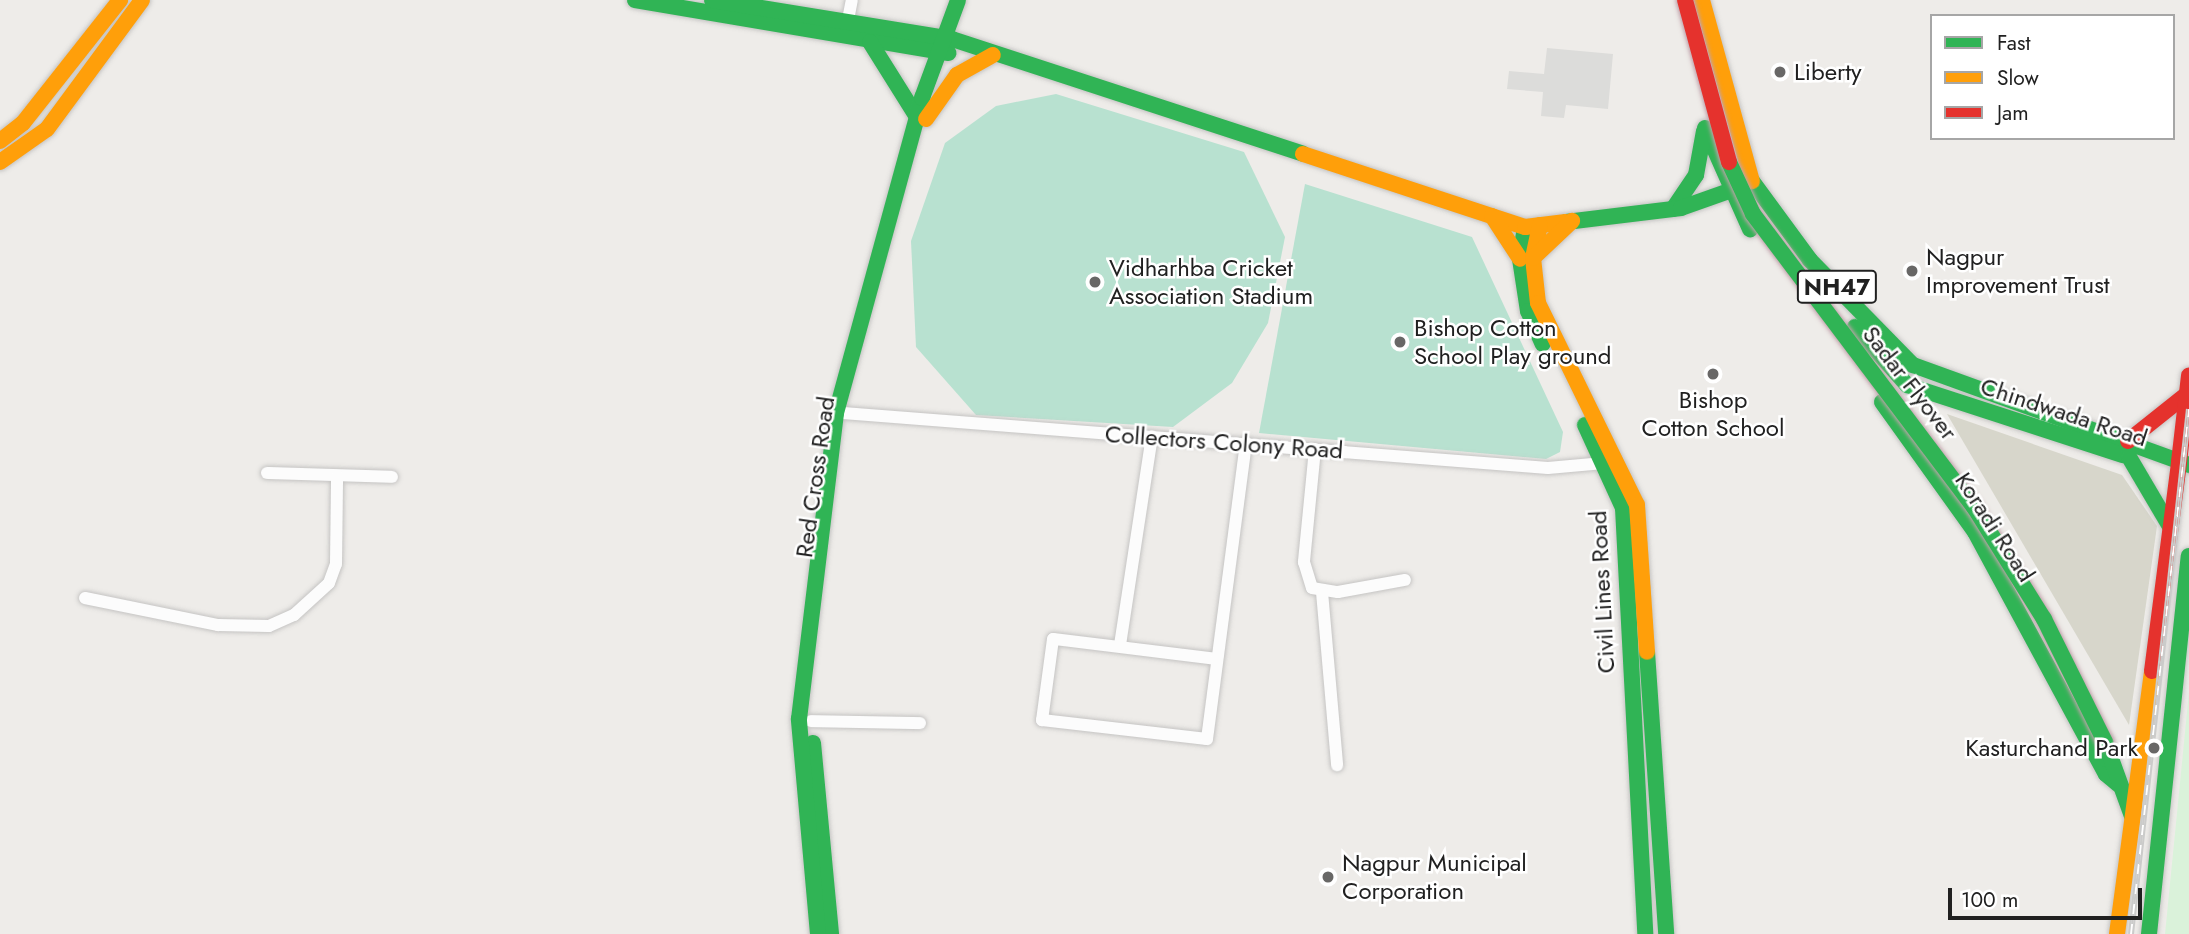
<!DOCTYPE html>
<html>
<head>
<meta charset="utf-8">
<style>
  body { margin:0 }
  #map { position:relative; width:2189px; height:934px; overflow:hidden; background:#eeece9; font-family:Jost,sans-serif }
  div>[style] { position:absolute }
  .religious>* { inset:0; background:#dcdcda }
  .construction>* { inset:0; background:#d7d6cb }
  .park>* { inset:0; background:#daf2da }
  .pitch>* { inset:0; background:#b8e1d0 }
  .roads { filter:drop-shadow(0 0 2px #c5c4c3) drop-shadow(0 0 2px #c5c4c3) }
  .street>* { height:12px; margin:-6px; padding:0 6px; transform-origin:6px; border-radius:6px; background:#fcfcfc }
  .fast>* { height:16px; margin:-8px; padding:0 8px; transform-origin:8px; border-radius:8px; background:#30b455 }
  .slow>* { height:16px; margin:-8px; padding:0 8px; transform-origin:8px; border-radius:8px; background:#ff9f0a }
  .jam>* { height:16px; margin:-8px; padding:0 8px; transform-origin:8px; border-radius:8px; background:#e5322d }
  .rail>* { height:6px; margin-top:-3px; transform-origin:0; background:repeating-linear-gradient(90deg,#fff 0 10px,#cbcbca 0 20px); box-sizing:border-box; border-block:2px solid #cbcbca }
  .bridges { filter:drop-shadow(0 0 2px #c1a3ab) drop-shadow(0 0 2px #c1a3ab) }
  .fast-bridge>* { height:16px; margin:-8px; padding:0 8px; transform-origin:8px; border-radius:8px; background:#30b455 }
  .jam-bridge>* { height:16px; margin:-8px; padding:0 8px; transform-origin:8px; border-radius:8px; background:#e5322d }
  .dots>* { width:19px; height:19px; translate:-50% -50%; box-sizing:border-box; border:4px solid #fff; border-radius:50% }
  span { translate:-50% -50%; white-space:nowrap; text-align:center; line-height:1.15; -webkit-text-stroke:5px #fff; paint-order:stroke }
  .shield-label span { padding:2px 5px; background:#fff; border:2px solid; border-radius:5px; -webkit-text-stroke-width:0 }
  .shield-label { font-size:23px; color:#202020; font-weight:700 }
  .poi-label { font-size:24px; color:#202020 }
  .left { translate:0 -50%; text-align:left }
  .right { translate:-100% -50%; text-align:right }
  .street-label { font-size:24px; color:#202020 }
  .legend { position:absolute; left:1930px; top:14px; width:245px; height:126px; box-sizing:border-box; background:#fff; border:2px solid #a6a6a6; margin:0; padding:9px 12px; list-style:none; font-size:21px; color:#202020 }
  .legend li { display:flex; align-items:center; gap:14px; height:35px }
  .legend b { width:35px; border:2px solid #a6a6a6 }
  .scale { position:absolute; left:1948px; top:888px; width:194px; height:32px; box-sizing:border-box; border:4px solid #202020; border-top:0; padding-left:9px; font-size:21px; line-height:24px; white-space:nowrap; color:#202020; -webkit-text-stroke:5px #fff; paint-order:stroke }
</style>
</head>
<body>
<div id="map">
  <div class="religious">
    <i style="clip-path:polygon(1547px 48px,1613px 54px,1608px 109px,1566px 105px,1564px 118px,1541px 116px,1543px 92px,1507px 89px,1509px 71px,1544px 74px)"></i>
  </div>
  <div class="construction">
    <i style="clip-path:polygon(1947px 414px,2122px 475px,2157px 526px,2129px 725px)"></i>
  </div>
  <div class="park">
    <i style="clip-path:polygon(2189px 692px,2189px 934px,2165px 934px)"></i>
  </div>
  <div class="pitch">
    <i style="clip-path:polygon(1056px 94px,1244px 152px,1285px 237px,1268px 323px,1232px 383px,1173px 427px,976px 415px,916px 347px,911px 241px,945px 143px,996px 106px)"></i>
    <i style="clip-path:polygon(1305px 184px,1472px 237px,1563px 432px,1560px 452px,1546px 459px,1259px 433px)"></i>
  </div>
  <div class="roads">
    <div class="street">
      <i style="left:847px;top:25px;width:25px;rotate:-79deg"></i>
      <i style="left:843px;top:413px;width:707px;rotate:4.46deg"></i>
      <i style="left:1548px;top:468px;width:56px;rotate:-5.1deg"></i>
      <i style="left:1315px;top:449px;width:114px;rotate:95.6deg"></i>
      <i style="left:1304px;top:562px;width:27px;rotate:73deg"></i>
      <i style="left:1312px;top:588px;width:26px;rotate:9deg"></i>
      <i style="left:1338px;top:592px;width:68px;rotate:-10.2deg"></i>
      <i style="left:267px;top:473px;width:125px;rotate:1.8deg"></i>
      <i style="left:1322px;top:592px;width:174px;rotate:85deg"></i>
      <i style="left:85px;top:598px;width:136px;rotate:11.5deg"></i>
      <i style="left:218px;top:625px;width:51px;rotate:1.1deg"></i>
      <i style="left:269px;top:626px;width:27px;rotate:-24deg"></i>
      <i style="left:294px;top:615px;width:47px;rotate:-42.4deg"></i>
      <i style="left:329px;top:583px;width:20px;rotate:-70deg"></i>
      <i style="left:336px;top:564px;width:88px;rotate:-89.3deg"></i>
      <i style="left:1120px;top:645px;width:211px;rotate:-81.3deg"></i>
      <i style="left:1217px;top:659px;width:165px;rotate:-173deg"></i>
      <i style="left:1053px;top:639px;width:82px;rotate:97.7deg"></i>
      <i style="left:1042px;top:720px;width:166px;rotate:6.6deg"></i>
      <i style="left:1207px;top:739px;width:299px;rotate:-82.5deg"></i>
      <i style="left:811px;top:721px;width:109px;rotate:1.1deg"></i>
    </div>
    <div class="fast">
      <i style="left:635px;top:0;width:318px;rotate:9.6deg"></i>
      <i style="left:712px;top:0;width:243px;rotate:9.2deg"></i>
      <i style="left:952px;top:39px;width:369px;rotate:18.1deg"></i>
      <i style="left:870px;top:42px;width:89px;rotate:57.9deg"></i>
      <i style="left:1705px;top:128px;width:111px;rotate:66deg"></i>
      <i style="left:1752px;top:181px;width:98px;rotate:53.7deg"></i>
      <i style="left:1810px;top:260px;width:147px;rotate:45.6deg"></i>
      <i style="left:1913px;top:365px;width:294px;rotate:19.9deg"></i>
      <i style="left:1673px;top:209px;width:41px;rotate:-55.9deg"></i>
      <i style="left:1696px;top:175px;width:45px;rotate:-79.7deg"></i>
      <i style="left:1566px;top:222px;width:116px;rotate:-6.9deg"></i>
      <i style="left:1681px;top:208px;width:66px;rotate:-19.5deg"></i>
      <i style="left:1525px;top:227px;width:32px;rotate:99deg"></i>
      <i style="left:1520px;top:259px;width:53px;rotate:81.3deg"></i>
      <i style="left:1528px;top:311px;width:36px;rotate:66deg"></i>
      <i style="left:1855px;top:327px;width:78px;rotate:48.1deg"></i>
      <i style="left:1907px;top:385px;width:227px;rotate:18deg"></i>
      <i style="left:1882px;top:402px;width:160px;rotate:54.4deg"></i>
      <i style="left:1975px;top:532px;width:275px;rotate:61.6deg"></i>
      <i style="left:2106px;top:774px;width:16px;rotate:40deg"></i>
      <i style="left:1585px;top:425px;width:91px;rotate:65.4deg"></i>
      <i style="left:1623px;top:508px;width:427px;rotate:87deg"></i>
      <i style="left:2129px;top:457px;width:79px;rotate:59.5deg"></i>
      <i style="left:1647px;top:652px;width:283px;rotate:86.1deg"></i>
      <i style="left:2105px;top:742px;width:79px;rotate:70deg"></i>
      <i style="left:813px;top:743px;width:192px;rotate:84.6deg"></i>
      <i style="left:818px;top:934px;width:216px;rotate:-95.1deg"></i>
      <i style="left:799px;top:719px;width:308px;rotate:-83.1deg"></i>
      <i style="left:836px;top:413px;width:327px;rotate:-74.7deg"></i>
      <i style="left:922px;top:98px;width:104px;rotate:-69.8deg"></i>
      <i style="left:2149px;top:934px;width:380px;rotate:-84deg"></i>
    </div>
    <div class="slow">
      <i style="left:1702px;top:0;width:188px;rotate:74.6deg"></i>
      <i style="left:926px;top:119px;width:54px;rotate:-54.8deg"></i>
      <i style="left:957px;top:75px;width:41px;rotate:-29.1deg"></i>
      <i style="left:0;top:141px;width:29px;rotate:-38deg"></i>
      <i style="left:23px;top:123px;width:157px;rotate:-51.7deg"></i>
      <i style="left:1303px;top:154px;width:234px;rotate:18.2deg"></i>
      <i style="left:1525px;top:227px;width:41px;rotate:-7deg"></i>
      <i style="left:0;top:162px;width:57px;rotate:-35.1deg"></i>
      <i style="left:47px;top:129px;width:160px;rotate:-53.6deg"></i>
      <i style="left:1492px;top:216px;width:51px;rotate:56.9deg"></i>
      <i style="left:1540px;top:225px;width:34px;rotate:102deg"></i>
      <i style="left:1533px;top:258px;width:45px;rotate:83.7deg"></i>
      <i style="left:1538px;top:303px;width:225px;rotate:63.9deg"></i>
      <i style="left:1637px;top:505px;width:147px;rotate:86.1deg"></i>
      <i style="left:1533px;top:258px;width:54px;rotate:-43.5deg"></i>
      <i style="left:2117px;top:934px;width:265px;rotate:-82.4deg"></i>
    </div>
    <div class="jam">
      <i style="left:2128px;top:441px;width:75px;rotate:-38.5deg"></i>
      <i style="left:2179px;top:462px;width:87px;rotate:-83.4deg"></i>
      <i style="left:2152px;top:671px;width:211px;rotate:-82.6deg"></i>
    </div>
  </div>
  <div class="rail">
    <i style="left:2131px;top:934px;width:528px;rotate:-83.7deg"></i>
  </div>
  <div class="bridges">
    <div class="fast-bridge">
      <i style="left:1729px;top:162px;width:57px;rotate:65.2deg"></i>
      <i style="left:1753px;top:214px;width:367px;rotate:53deg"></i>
      <i style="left:1974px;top:507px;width:132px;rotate:58deg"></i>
      <i style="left:2044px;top:619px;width:137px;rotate:63.6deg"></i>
    </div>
    <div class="jam-bridge">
      <i style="left:1685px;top:0;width:168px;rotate:74.8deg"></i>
    </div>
  </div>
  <div class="dots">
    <i style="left:1780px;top:72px;background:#686766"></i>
    <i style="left:1912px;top:271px;background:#686766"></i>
    <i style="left:1095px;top:282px;background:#686766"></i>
    <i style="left:1400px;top:342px;background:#686766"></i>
    <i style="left:1713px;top:374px;background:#686766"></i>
    <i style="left:2154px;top:748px;background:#686766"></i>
    <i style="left:1328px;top:877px;background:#686766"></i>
  </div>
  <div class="shield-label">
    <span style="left:1837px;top:287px">NH47</span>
  </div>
  <div class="poi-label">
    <span class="left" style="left:1794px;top:72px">Liberty</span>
    <span class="left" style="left:1926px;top:271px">Nagpur<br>Improvement Trust</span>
    <span class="left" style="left:1109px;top:282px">Vidharhba Cricket<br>Association Stadium</span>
    <span class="left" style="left:1414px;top:342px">Bishop Cotton<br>School Play ground</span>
    <span style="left:1713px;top:414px">Bishop<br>Cotton School</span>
    <span class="right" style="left:2138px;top:748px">Kasturchand Park</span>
    <span class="left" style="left:1342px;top:877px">Nagpur Municipal<br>Corporation</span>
  </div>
  <div class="street-label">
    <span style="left:1910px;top:383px;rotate:52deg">Sadar Flyover</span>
    <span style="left:2064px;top:412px;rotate:18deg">Chindwada Road</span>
    <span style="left:1224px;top:442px;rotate:4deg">Collectors Colony Road</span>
    <span style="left:815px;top:477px;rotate:-82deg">Red Cross Road</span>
    <span style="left:1995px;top:527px;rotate:57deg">Koradi Road</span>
    <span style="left:1602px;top:592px;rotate:-93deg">Civil Lines Road</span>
  </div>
  <ul class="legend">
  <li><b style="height:9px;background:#30b455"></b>Fast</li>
  <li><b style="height:9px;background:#ff9f0a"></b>Slow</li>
  <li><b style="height:9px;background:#e5322d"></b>Jam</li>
  </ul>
  <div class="scale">100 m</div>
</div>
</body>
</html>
